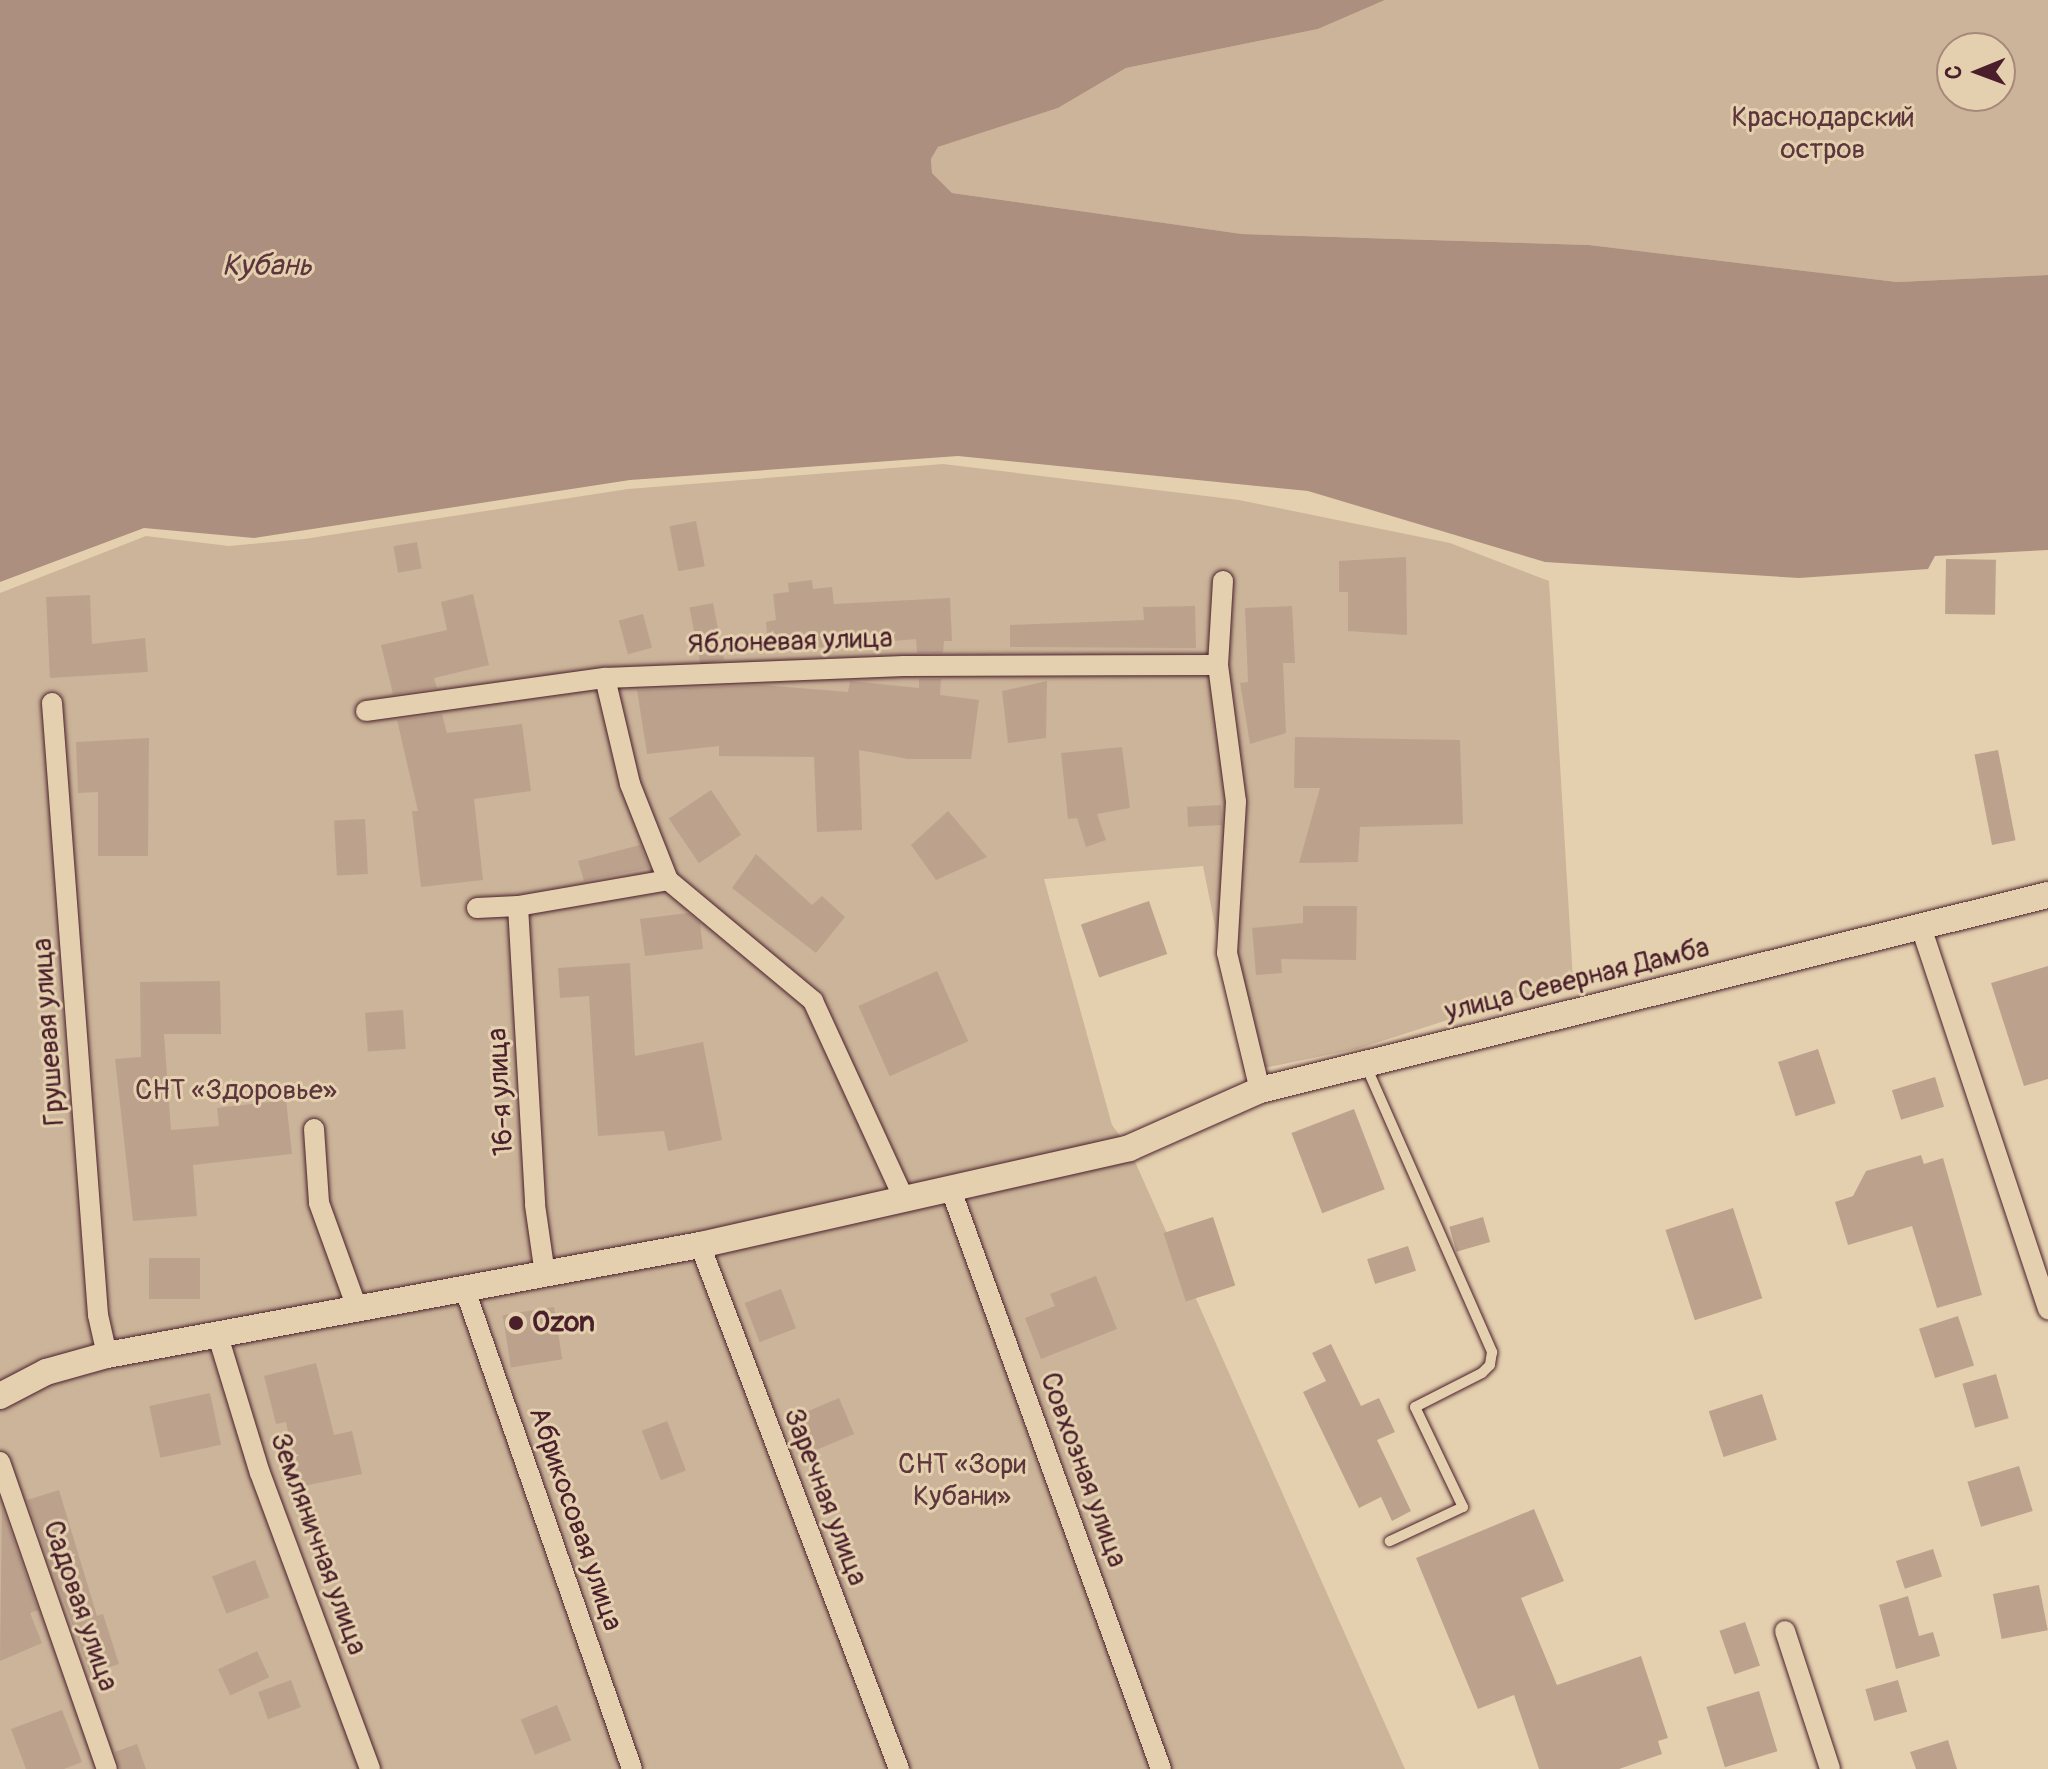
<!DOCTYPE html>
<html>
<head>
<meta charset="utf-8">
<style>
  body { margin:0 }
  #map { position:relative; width:2048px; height:1769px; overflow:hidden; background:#e4d0af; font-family:Pangolin,sans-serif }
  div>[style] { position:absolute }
  .green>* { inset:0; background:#cbb499 }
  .water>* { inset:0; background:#ac8f7e }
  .building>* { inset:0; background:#bca28d; transform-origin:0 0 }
  .roads { filter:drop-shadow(0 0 2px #4a1f2b) drop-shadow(0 0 2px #4a1f2b) }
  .service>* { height:10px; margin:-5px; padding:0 5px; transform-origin:5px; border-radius:5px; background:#e4d0af }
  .minor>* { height:20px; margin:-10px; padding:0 10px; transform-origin:10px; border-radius:10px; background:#e4d0af }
  .tertiary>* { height:26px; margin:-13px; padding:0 13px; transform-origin:13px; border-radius:13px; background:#e4d0af }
  .dots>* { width:22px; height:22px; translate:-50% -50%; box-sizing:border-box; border:4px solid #e4d0af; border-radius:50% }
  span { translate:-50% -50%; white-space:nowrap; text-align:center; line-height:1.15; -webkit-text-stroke:6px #e4d0af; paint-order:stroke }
  .park-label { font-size:28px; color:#5d353c }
  .street-label { font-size:28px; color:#4a1f2b }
  .poi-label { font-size:28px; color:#4a1f2b; font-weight:700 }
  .left { translate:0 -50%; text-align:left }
  .water-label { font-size:30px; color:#5e353c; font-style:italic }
  .north { position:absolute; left:1936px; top:32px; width:80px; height:80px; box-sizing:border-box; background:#e4d0af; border:2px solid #a6897a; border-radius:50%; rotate:269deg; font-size:22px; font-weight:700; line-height:32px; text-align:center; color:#4a1f2b }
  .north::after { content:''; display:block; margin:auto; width:28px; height:36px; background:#4a1f2b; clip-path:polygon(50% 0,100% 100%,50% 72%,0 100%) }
</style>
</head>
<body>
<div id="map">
  <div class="green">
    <i style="clip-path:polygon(evenodd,1385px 0,2048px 0,2048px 275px,1897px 282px,1589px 245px,1242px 234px,952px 193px,932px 173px,931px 159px,938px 147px,1058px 108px,1126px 68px,1318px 29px,1385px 0,1952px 48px,2000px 48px,2000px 96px,1952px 96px,1952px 48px)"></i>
    <i style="clip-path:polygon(943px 464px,1239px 500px,1450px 543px,1549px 581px,1573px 980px,1357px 1049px,1244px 1072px,1203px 866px,1044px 879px,1112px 1125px,1129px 1148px,1405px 1769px,0 1769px,0 593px,146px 536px,229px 546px,304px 539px,628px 489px)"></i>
  </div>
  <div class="water">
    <i style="clip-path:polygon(0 0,1385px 0,1318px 29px,1126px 68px,1058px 108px,938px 147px,931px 159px,932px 173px,952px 193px,1242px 234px,1589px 245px,1897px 282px,2048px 275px,2048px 550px,1935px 556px,1928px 569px,1799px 578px,1545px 562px,1308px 491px,958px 456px,630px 480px,254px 538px,144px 528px,0 582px)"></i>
  </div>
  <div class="building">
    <i style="left:696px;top:521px;width:46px;height:27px;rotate:79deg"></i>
    <i style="left:417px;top:542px;width:27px;height:24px;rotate:80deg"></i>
    <i style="clip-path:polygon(1406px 557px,1407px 635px,1348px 631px,1348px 592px,1339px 592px,1339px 561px)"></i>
    <i style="left:1946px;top:559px;width:50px;height:55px;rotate:1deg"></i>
    <i style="clip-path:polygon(812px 580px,813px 589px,832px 587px,834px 604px,950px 598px,952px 641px,944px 641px,943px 653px,917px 653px,916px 639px,769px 652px,766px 622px,776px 620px,773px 594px,789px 592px,788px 583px)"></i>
    <i style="clip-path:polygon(473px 594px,489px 665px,434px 678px,437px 688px,393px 694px,381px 645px,447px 630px,441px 602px)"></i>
    <i style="clip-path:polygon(90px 595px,92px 644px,145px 638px,148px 672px,50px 678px,46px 597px)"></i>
    <i style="left:713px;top:603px;width:58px;height:24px;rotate:79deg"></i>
    <i style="clip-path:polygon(1195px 606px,1196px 648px,1010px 647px,1010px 625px,1144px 620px,1143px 607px)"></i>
    <i style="clip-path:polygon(1292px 606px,1295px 663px,1283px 663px,1286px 733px,1250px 744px,1240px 683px,1248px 682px,1245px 608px)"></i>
    <i style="left:643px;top:614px;width:35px;height:25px;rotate:75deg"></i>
    <i style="clip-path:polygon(919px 679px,941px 679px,940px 695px,979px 700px,971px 759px,908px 759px,859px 750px,862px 830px,817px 832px,814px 757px,719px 756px,719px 746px,647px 754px,637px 690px,762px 685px,848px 692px,850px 681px,919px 688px)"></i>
    <i style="clip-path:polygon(1047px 681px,1046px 738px,1008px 743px,1002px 691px)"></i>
    <i style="clip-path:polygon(442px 714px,447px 733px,522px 724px,531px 791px,474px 799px,483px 880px,421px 887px,412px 811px,418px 811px,397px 720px)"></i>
    <i style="clip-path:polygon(1295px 737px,1460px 740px,1463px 824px,1360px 827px,1358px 862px,1299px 863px,1320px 788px,1294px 788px)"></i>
    <i style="clip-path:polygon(149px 738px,148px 856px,98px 856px,98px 792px,78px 793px,76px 742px)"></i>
    <i style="clip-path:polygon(1122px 747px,1130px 808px,1097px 814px,1106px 840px,1086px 847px,1077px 818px,1068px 819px,1061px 753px)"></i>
    <i style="left:1998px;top:750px;width:92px;height:24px;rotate:79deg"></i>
    <i style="left:711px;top:790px;width:54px;height:51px;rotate:56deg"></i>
    <i style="left:1221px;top:805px;width:20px;height:34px;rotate:87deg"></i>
    <i style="clip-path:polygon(948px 811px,987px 857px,936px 880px,911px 845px)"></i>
    <i style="left:365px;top:819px;width:55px;height:31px;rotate:87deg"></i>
    <i style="clip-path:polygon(640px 845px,649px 868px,584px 881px,578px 861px)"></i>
    <i style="clip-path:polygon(756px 854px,812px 905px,822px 896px,845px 917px,816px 953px,732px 888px)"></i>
    <i style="left:1149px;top:901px;width:56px;height:72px;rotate:71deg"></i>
    <i style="clip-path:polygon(1303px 906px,1357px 906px,1356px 960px,1281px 959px,1282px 973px,1256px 975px,1252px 928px,1303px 923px)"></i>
    <i style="clip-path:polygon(688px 913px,700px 923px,703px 949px,645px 956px,640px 919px)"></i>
    <i style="clip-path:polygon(630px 963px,635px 1056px,703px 1042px,722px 1140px,668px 1151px,664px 1131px,598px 1136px,589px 996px,560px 998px,558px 968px)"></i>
    <i style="clip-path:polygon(2048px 966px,2048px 1079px,2024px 1086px,1991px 983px)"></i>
    <i style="left:937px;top:971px;width:77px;height:86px;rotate:66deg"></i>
    <i style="clip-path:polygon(220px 981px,221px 1034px,164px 1034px,171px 1130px,219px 1126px,217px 1108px,286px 1100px,292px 1154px,193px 1165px,197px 1216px,133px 1221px,115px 1059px,141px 1057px,140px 982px)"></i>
    <i style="left:403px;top:1010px;width:39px;height:38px;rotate:86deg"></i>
    <i style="left:1818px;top:1049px;width:57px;height:42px;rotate:72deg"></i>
    <i style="left:1935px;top:1077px;width:31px;height:45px;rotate:73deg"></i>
    <i style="left:1354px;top:1109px;width:86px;height:67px;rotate:69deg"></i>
    <i style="clip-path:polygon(1921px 1155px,1924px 1164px,1943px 1158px,1982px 1295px,1937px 1308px,1912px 1226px,1848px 1245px,1835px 1202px,1853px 1196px,1866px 1171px)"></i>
    <i style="left:1733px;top:1208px;width:95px;height:71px;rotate:72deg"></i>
    <i style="left:1213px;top:1217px;width:72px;height:52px;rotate:72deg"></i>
    <i style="left:1483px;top:1217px;width:26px;height:35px;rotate:74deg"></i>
    <i style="left:1408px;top:1246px;width:26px;height:43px;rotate:72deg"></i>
    <i style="left:149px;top:1258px;width:51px;height:41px"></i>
    <i style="clip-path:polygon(1096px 1276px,1117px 1329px,1041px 1359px,1025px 1318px,1055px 1306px,1050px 1294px)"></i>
    <i style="left:781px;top:1289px;width:42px;height:39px;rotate:69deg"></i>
    <i style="left:554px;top:1307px;width:53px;height:52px;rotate:81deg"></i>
    <i style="left:1958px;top:1316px;width:52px;height:41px;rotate:72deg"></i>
    <i style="clip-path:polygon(1331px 1344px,1361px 1406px,1379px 1398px,1395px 1432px,1377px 1440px,1411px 1511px,1392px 1521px,1381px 1497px,1359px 1508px,1303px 1392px,1326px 1381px,1312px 1353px)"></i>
    <i style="clip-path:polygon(316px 1363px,334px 1435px,352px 1431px,362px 1474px,299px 1487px,286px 1422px,276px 1424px,264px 1376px)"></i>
    <i style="left:1996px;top:1374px;width:46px;height:35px;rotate:74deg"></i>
    <i style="left:210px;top:1393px;width:53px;height:62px;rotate:78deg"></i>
    <i style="left:1762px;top:1394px;width:48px;height:56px;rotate:72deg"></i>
    <i style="left:839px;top:1398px;width:39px;height:44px;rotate:67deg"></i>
    <i style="left:667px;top:1421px;width:53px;height:27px;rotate:69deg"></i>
    <i style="left:2019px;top:1466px;width:47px;height:54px;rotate:73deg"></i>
    <i style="clip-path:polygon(59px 1490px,97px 1616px,103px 1614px,119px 1664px,90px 1673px,27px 1500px)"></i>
    <i style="clip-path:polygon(2px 1508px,38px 1610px,30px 1613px,42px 1643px,0 1661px)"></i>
    <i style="clip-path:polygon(1534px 1509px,1564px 1581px,1521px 1598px,1557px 1685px,1641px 1656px,1668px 1738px,1658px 1741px,1662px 1754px,1619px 1769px,1539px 1769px,1514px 1695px,1478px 1709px,1416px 1558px)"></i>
    <i style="left:1933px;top:1549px;width:29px;height:39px;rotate:72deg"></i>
    <i style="left:255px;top:1560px;width:40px;height:46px;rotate:69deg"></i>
    <i style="left:2039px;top:1585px;width:46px;height:47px;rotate:79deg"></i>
    <i style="clip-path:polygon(1908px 1596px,1919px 1636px,1933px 1632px,1940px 1656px,1896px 1669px,1879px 1605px)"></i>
    <i style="left:1745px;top:1622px;width:46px;height:27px;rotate:71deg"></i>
    <i style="left:257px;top:1651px;width:29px;height:43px;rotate:65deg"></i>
    <i style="left:291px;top:1680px;width:29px;height:35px;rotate:70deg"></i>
    <i style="left:1898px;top:1680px;width:33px;height:34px;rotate:74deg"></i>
    <i style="left:1759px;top:1691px;width:63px;height:55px;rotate:73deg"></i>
    <i style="left:557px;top:1705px;width:38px;height:39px;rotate:68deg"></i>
    <i style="clip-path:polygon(62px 1710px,82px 1762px,64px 1769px,26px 1769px,11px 1729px)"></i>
    <i style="clip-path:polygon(1948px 1740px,1957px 1769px,1916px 1769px,1910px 1752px)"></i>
    <i style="clip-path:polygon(137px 1744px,146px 1769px,120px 1769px,115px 1752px)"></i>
  </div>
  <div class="roads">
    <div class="service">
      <i style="left:1366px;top:1066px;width:313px;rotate:66.2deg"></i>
      <i style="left:1492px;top:1352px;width:13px;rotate:99deg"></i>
      <i style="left:1490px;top:1365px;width:11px;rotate:135deg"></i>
      <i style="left:1482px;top:1373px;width:75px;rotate:153.1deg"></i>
      <i style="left:1415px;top:1407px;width:111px;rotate:64.4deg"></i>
      <i style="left:1463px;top:1507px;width:81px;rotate:155deg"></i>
    </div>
    <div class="minor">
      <i style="left:1223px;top:581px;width:84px;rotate:93.4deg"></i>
      <i style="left:1218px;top:665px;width:138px;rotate:82.5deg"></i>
      <i style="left:1236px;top:802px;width:151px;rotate:93.4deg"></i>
      <i style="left:1227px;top:953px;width:141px;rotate:76.5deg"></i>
      <i style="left:605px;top:678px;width:109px;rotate:76.7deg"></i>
      <i style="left:630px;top:784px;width:103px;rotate:68.4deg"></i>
      <i style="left:52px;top:703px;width:614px;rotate:85.7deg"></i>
      <i style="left:98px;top:1315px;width:41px;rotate:77.3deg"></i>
      <i style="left:366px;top:711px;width:241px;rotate:-7.9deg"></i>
      <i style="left:605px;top:678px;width:299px;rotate:-2.3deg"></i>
      <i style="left:904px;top:666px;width:314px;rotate:-0.2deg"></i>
      <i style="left:518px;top:906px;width:299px;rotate:86.7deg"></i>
      <i style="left:535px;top:1205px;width:70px;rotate:81.8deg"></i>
      <i style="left:477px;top:908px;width:41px;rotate:-2.8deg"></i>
      <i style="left:518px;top:906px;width:152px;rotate:-9.8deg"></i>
      <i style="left:668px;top:880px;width:189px;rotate:39.8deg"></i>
      <i style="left:813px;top:1001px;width:218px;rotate:65.3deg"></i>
      <i style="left:1921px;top:927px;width:403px;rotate:71.6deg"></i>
      <i style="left:314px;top:1129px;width:74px;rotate:86.1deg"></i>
      <i style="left:319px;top:1203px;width:112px;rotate:70.1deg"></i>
      <i style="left:951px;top:1190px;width:616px;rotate:70.06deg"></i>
      <i style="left:700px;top:1245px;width:561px;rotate:69.2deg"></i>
      <i style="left:464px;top:1287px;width:510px;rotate:70.78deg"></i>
      <i style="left:218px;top:1336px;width:143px;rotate:73deg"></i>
      <i style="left:260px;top:1473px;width:316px;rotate:69.6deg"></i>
      <i style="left:0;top:1462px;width:325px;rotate:70.8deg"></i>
      <i style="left:1785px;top:1631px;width:145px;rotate:71.9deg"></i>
    </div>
    <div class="tertiary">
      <i style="left:0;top:1396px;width:52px;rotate:-27.6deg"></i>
      <i style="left:46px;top:1372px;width:63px;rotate:-15.6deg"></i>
      <i style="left:107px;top:1355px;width:603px;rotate:-10.51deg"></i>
      <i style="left:700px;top:1245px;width:440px;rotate:-12.7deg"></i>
      <i style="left:1129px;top:1148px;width:143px;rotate:-23.9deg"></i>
      <i style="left:1260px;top:1090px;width:812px;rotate:-13.9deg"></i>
    </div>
  </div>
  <div class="dots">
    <i style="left:516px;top:1323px;background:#4a1f2b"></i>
  </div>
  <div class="park-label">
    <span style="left:1823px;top:134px">Краснодарский<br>остров</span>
    <span style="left:236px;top:1091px">СНТ «Здоровье»</span>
    <span style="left:962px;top:1481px">СНТ «Зори<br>Кубани»</span>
  </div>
  <div class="street-label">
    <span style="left:790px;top:642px;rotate:-2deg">Яблоневая улица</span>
    <span style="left:1577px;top:980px;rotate:-14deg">улица Северная Дамба</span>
    <span style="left:49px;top:1032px;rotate:-94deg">Грушевая улица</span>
    <span style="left:501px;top:1092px;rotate:-93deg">16-я улица</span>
    <span style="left:1083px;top:1470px;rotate:70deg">Совхозная улица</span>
    <span style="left:825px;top:1497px;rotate:69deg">Заречная улица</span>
    <span style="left:575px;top:1519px;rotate:71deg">Абрикосовая улица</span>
    <span style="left:318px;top:1544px;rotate:70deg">Земляничная улица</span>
    <span style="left:80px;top:1606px;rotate:71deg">Садовая улица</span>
  </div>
  <div class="poi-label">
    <span class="left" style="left:532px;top:1323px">Ozon</span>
  </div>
  <div class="water-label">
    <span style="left:267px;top:266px">Кубань</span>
  </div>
  <div class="north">С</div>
</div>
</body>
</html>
